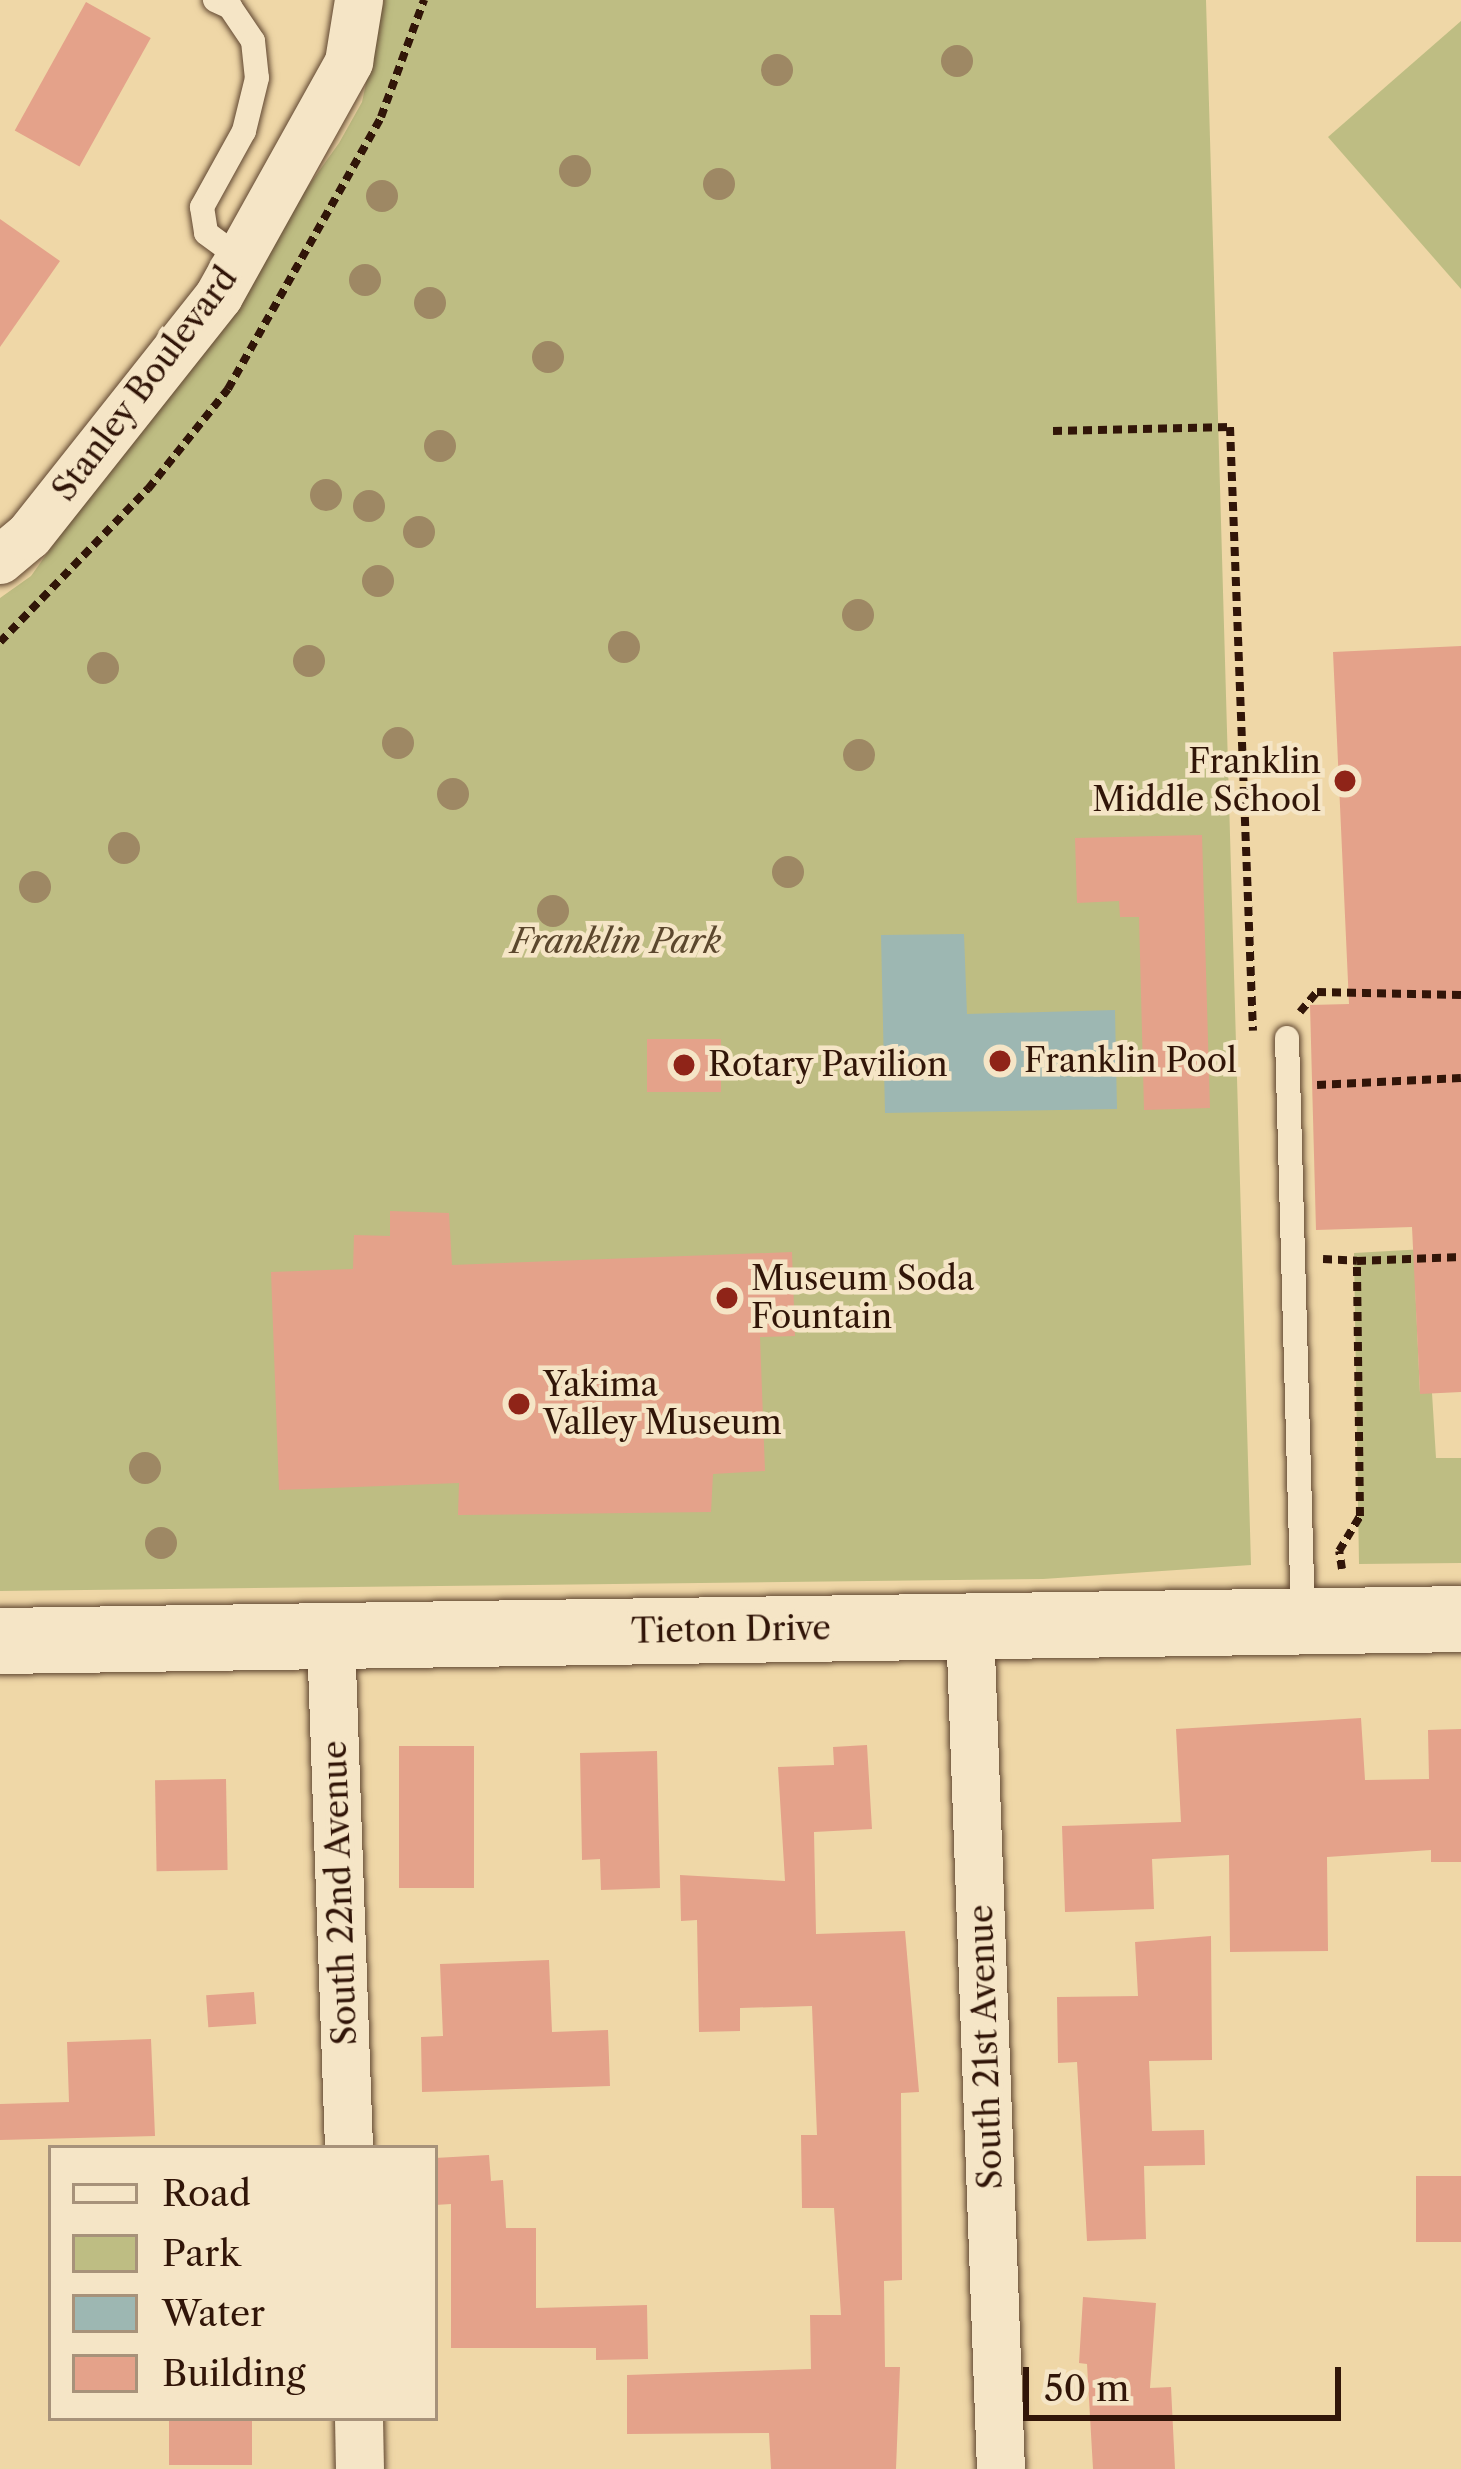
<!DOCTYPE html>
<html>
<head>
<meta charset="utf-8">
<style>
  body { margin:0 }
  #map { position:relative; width:1461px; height:2469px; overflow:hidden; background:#efd7a7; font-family:"Libre Caslon Text",serif }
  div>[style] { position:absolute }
  .green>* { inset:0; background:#bebd83 }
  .water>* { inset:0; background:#9db7b2 }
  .building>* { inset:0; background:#e4a28a; transform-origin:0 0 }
  .path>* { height:8px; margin-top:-4px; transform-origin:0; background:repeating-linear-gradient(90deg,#311508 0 9px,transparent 0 15px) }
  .roads { filter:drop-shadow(0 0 3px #604630) drop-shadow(0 0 3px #604630) }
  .service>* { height:24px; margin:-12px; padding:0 12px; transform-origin:12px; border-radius:12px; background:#f5e5c6 }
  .minor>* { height:48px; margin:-24px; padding:0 24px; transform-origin:24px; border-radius:24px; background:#f5e5c6 }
  .secondary>* { height:66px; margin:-33px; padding:0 33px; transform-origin:33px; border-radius:33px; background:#f5e5c6 }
  .trees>* { width:32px; height:32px; margin:-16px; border-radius:50%; background:#9e8864 }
  .dots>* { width:33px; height:33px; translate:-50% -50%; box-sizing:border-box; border:6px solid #f5e5c6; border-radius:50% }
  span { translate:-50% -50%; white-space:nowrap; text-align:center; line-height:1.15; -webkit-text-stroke:9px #f5e5c6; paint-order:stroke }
  .street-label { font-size:33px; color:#311508 }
  .poi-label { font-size:33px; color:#311508 }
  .right { translate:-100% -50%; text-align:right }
  .left { translate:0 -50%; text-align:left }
  .park-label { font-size:33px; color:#5b472d; font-style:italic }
  .legend { position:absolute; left:48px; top:2145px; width:390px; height:276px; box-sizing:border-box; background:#f5e5c6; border:3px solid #a7927a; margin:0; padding:15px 21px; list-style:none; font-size:36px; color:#311508 }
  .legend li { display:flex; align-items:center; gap:24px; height:60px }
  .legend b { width:60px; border:3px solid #a7927a }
  .scale { position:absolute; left:1023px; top:2367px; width:318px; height:54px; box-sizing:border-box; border:6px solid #311508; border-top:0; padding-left:15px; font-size:36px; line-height:42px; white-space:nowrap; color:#311508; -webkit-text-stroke:9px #f5e5c6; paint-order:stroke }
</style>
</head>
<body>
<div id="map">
  <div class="green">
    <i style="clip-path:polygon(384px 0,1206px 0,1251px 1565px,1043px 1579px,0 1591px,0 598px,31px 576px,339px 143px,362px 102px)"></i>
    <i style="clip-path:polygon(1461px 21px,1461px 289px,1328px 137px)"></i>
    <i style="clip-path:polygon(1461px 1247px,1415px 1282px,1420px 1393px,1432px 1393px,1436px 1458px,1461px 1458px,1461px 1563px,1359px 1564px,1354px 1253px)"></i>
  </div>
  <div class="water">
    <i style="clip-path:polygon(964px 934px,967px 1014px,1115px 1010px,1117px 1109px,885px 1113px,881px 935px)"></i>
  </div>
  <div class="building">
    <i style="left:86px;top:2px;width:74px;height:147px;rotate:29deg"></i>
    <i style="clip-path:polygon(0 219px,60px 261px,0 347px)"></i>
    <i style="clip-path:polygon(1461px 646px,1461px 1392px,1420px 1394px,1412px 1227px,1316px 1230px,1310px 1005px,1349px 1004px,1333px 652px)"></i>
    <i style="clip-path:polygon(1202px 835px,1210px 1108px,1144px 1110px,1139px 917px,1120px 917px,1119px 901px,1077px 903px,1075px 838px)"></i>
    <i style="left:647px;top:1039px;width:74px;height:53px"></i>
    <i style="clip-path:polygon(390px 1211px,449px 1213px,452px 1265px,792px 1252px,795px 1336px,760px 1337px,765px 1471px,713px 1474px,711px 1512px,458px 1515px,459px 1483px,279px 1490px,271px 1272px,353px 1269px,354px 1235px,390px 1236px)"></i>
    <i style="clip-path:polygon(1361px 1718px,1365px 1780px,1429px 1779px,1428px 1730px,1461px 1729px,1461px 1862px,1431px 1862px,1431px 1850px,1327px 1857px,1328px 1951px,1230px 1952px,1229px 1855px,1152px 1859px,1154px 1909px,1065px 1912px,1062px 1826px,1181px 1822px,1176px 1729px)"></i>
    <i style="clip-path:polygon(867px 1745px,872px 1829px,814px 1832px,816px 1934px,905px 1931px,919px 2092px,901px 2093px,902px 2280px,884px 2281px,885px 2367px,900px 2367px,896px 2469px,771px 2469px,769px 2433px,627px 2434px,627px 2375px,811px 2369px,810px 2315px,841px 2315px,834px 2208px,802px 2208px,801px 2135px,817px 2135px,812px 2006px,740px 2008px,740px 2031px,699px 2032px,697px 1920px,681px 1921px,680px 1875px,785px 1881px,778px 1767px,834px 1765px,833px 1747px)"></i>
    <i style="left:474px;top:1746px;width:142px;height:75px;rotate:90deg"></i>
    <i style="clip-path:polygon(657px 1751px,660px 1888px,601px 1890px,600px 1859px,582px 1860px,580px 1753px)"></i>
    <i style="left:226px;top:1779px;width:91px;height:71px;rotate:89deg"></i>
    <i style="clip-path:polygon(1211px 1936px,1212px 2060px,1149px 2061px,1152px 2131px,1204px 2130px,1205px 2165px,1144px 2166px,1146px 2239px,1087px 2241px,1077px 2062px,1058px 2063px,1057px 1997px,1138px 1996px,1135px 1942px)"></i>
    <i style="clip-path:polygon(549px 1960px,552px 2032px,608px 2030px,610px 2086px,422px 2092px,421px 2037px,443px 2036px,440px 1964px)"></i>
    <i style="left:254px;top:1992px;width:32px;height:48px;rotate:86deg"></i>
    <i style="clip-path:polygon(151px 2039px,155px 2136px,0 2140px,0 2104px,69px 2102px,67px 2042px)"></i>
    <i style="clip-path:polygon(489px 2155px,491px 2181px,503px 2180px,506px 2228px,536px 2228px,536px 2308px,647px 2305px,648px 2359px,596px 2360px,596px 2348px,451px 2348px,451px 2204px,435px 2205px,435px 2158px)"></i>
    <i style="left:1461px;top:2176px;width:66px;height:45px;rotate:90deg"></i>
    <i style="clip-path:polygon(1083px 2297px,1156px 2303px,1150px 2388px,1171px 2387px,1175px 2469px,1093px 2469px,1087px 2364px,1079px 2363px)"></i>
    <i style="left:169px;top:2418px;width:83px;height:47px"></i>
  </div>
  <div class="path">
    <i style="left:1053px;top:431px;width:177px;rotate:-1.3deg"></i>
    <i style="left:1230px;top:427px;width:604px;rotate:87.82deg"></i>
    <i style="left:0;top:642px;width:213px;rotate:-46deg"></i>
    <i style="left:148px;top:489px;width:128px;rotate:-51.3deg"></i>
    <i style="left:228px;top:389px;width:312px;rotate:-60.6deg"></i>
    <i style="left:381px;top:117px;width:125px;rotate:-69.8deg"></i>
    <i style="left:1300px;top:1012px;width:26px;rotate:-50deg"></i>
    <i style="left:1317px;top:992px;width:144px;rotate:1.2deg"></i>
    <i style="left:1317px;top:1085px;width:144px;rotate:-2.8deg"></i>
    <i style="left:1323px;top:1259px;width:34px;rotate:3deg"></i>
    <i style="left:1342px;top:1569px;width:18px;rotate:-99deg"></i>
    <i style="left:1339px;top:1551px;width:41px;rotate:-59deg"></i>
    <i style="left:1360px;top:1516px;width:255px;rotate:-90.7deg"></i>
    <i style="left:1357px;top:1261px;width:104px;rotate:-2.2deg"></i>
  </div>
  <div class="roads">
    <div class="service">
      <i style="left:215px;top:0;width:17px;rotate:25deg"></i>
      <i style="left:230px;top:7px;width:41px;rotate:55.9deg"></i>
      <i style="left:253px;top:41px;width:37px;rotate:84deg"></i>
      <i style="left:257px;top:78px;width:55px;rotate:103.8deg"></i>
      <i style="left:244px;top:131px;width:87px;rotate:118.9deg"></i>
      <i style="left:202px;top:207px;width:26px;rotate:81deg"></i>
      <i style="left:206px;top:233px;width:42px;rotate:36.3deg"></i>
      <i style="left:1287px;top:1038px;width:579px;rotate:88.42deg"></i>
    </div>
    <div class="minor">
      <i style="left:0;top:560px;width:38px;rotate:-40deg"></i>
      <i style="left:29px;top:536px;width:306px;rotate:-51.6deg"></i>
      <i style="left:219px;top:296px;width:268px;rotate:-60.9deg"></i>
      <i style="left:349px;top:62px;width:63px;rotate:-80.8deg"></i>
      <i style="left:970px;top:1625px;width:845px;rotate:87.9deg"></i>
      <i style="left:331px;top:1637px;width:511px;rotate:87.98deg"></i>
      <i style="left:359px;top:2418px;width:51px;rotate:88.9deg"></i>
    </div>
    <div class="secondary">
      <i style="left:0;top:1641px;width:1461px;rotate:-0.86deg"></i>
    </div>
  </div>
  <div class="trees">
    <i style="left:957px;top:61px"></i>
    <i style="left:777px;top:70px"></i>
    <i style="left:575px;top:171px"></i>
    <i style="left:719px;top:184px"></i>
    <i style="left:382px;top:196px"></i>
    <i style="left:365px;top:280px"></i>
    <i style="left:430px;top:303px"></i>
    <i style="left:548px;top:357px"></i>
    <i style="left:440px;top:446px"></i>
    <i style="left:326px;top:495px"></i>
    <i style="left:369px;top:506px"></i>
    <i style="left:419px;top:532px"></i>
    <i style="left:378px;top:581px"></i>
    <i style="left:858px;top:615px"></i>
    <i style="left:624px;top:647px"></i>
    <i style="left:309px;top:661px"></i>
    <i style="left:103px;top:668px"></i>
    <i style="left:398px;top:743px"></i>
    <i style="left:859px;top:755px"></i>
    <i style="left:453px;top:794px"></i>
    <i style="left:124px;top:848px"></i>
    <i style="left:788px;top:872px"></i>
    <i style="left:35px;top:887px"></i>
    <i style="left:553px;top:911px"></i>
    <i style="left:145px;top:1468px"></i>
    <i style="left:161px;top:1543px"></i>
  </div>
  <div class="dots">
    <i style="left:1345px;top:781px;background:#8f2418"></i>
    <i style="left:1000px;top:1061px;background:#8f2418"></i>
    <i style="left:684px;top:1065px;background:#8f2418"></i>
    <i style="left:727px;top:1298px;background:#8f2418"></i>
    <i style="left:519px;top:1404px;background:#8f2418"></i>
  </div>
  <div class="street-label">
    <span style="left:145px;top:384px;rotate:-53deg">Stanley Boulevard</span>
    <span style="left:731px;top:1630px;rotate:-1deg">Tieton Drive</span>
    <span style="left:340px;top:1893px;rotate:-92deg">South 22nd Avenue</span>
    <span style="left:986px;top:2047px;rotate:-92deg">South 21st Avenue</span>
  </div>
  <div class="poi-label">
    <span class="right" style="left:1321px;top:781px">Franklin<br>Middle School</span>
    <span class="left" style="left:1024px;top:1061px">Franklin Pool</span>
    <span class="left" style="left:708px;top:1065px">Rotary Pavilion</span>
    <span class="left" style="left:751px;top:1298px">Museum Soda<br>Fountain</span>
    <span class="left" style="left:543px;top:1404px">Yakima<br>Valley Museum</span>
  </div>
  <div class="park-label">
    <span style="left:616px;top:942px">Franklin Park</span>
  </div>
  <ul class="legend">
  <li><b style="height:15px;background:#f5e5c6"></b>Road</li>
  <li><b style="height:33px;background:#bebd83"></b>Park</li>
  <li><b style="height:33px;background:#9db7b2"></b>Water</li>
  <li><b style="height:33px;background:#e4a28a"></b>Building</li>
  </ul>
  <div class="scale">50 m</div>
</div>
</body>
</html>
